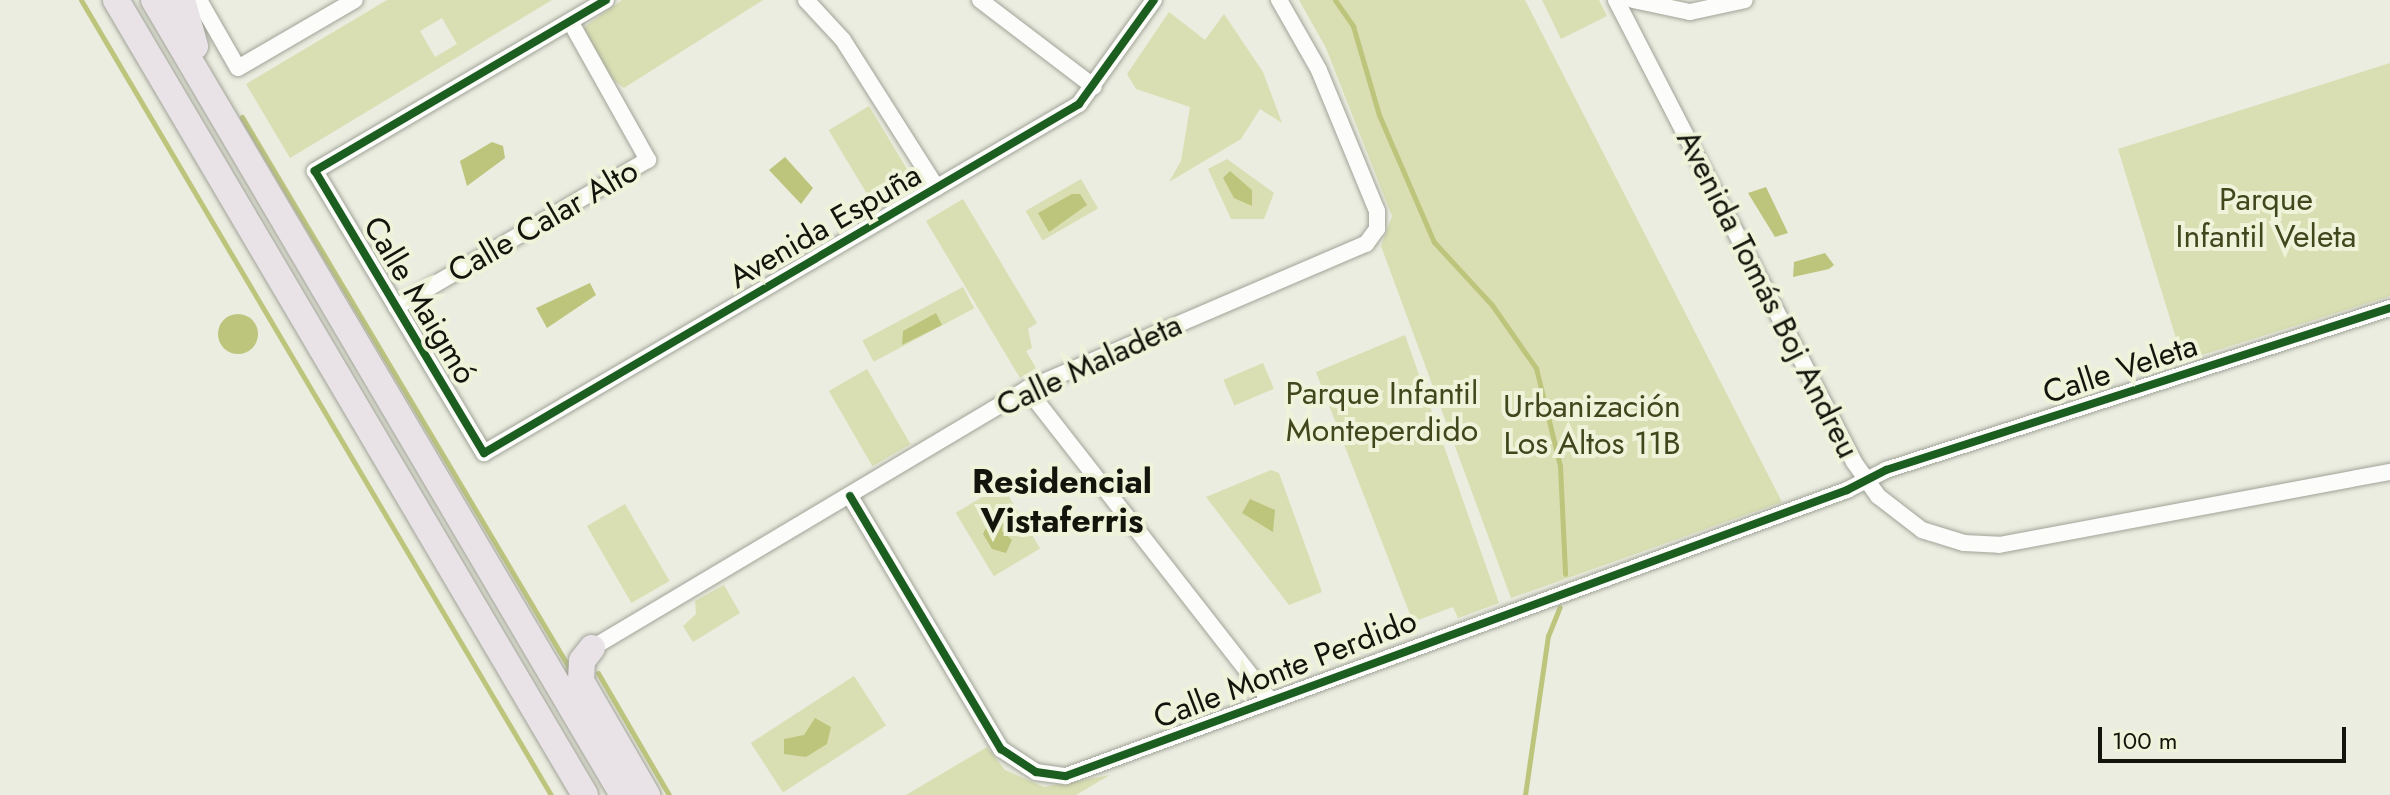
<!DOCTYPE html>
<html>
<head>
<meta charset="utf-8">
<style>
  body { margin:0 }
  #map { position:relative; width:2390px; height:795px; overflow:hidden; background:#ebede0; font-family:Jost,sans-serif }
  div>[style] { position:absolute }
  .green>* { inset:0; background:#d9dfb2; transform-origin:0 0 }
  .water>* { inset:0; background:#bdc57d }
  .round { border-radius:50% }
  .stream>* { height:5px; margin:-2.5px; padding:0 2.5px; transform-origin:2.5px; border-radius:2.5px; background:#bdc57d }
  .roads { filter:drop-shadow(0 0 2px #a1a398) drop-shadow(0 0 2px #a1a398) }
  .minor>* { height:16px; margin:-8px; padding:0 8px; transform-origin:8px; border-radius:8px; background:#fcfcfa }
  .trunk>* { height:26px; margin:-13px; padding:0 13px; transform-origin:13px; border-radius:13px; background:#e9e3e7 }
  .cycleway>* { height:8px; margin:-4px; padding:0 4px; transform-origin:4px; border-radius:4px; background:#1b5e20 }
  span { translate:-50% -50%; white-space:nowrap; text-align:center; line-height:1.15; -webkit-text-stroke:8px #eff3da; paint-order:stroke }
  .park-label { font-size:32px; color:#41461d }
  .street-label { font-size:32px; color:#13140b }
  .neighbourhood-label { font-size:34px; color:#13140b; font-weight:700 }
  .scale { position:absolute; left:2098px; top:727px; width:248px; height:36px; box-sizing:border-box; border:4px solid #13140b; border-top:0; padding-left:10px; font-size:24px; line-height:28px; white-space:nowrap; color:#13140b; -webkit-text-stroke:6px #eff3da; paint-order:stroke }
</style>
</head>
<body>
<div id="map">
  <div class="green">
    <i style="clip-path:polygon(evenodd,387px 0,552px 0,290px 158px,246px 84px,387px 0,442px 18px,457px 44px,435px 57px,420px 31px,442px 18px)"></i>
    <i style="clip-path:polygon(622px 0,763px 0,624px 88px,611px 78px,583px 28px)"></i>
    <i style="clip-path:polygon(1299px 0,1525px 0,1782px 502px,1511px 598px,1381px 246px,1392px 216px,1326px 48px)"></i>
    <i style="clip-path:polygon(1542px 0,1599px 0,1607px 16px,1561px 39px)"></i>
    <i style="clip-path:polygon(1169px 12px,1205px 40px,1224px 14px,1263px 72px,1282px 123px,1260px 109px,1241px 139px,1169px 182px,1181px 161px,1190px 107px,1136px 89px,1127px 74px)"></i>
    <i style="clip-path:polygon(2390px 63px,2390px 296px,2183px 361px,2118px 149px)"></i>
    <i style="left:869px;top:106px;width:89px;height:47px;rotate:59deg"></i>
    <i style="clip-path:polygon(1227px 159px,1274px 193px,1264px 219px,1231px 219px,1208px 169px)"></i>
    <i style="left:1081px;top:179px;width:34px;height:64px;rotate:60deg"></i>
    <i style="clip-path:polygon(963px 199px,1037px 323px,1028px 329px,1032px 348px,1026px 351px,1036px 368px,1020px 378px,926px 221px)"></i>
    <i style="left:963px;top:287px;width:24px;height:114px;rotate:62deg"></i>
    <i style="clip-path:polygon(1405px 335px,1499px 603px,1458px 618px,1453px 607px,1413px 622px,1316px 372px)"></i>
    <i style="left:1263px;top:363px;width:28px;height:43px;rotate:67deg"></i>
    <i style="left:867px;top:369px;width:87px;height:44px;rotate:60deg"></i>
    <i style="clip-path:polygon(1271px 470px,1279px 473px,1322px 592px,1289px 605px,1206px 497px)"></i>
    <i style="left:1002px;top:485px;width:74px;height:54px;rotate:59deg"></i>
    <i style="left:625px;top:504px;width:89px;height:44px;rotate:60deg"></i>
    <i style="clip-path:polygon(724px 585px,740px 613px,693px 642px,683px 626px,696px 614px,695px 601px)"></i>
    <i style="left:854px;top:676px;width:59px;height:123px;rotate:57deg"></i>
    <i style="clip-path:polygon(987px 747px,1005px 770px,1044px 787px,1110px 775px,1076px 795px,906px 795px)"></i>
  </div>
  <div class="water">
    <i style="clip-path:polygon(492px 142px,503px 146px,505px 158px,467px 186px,460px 161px)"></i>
    <i style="clip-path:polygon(785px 157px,813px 188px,801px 204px,769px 170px)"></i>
    <i style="clip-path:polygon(1230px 171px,1252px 190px,1252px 206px,1234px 198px,1223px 178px)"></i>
    <i style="clip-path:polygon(1766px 187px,1788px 233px,1775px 237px,1748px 193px)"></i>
    <i style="clip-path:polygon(1072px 194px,1080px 194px,1087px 205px,1049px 232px,1038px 213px)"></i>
    <i style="clip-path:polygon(1825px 253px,1834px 265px,1829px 269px,1793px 277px,1794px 262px)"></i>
    <i style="clip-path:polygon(590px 283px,596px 295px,547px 328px,536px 308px)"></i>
    <i style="clip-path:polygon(936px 313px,942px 325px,902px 345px,903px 331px)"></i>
    <i class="round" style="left:218px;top:314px;width:40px;height:40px"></i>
    <i style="clip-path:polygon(1250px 499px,1275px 510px,1273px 532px,1242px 513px)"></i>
    <i style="clip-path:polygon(994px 510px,1004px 513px,1002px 531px,1012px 540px,1006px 553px,992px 549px,983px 534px)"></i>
    <i style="clip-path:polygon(815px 718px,831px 727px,827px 744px,806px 757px,784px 754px,784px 739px,804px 735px)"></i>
  </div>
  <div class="stream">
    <i style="left:81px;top:0;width:924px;rotate:59.41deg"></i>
    <i style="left:1335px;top:0;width:32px;rotate:55deg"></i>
    <i style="left:1353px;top:26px;width:93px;rotate:73.7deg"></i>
    <i style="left:1379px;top:115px;width:138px;rotate:66.6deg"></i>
    <i style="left:1434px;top:242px;width:86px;rotate:47.4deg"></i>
    <i style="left:1492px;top:305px;width:77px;rotate:55.1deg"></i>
    <i style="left:1536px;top:368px;width:101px;rotate:76.2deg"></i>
    <i style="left:1560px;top:466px;width:108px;rotate:87.3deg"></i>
    <i style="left:242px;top:117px;width:642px;rotate:59.28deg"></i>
    <i style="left:598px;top:673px;width:141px;rotate:59.8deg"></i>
    <i style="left:1525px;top:795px;width:161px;rotate:-81.8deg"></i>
    <i style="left:1548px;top:636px;width:31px;rotate:-68deg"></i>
  </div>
  <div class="roads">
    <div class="minor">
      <i style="left:199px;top:0;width:78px;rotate:60.2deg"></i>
      <i style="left:238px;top:68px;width:135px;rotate:-30.2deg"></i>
      <i style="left:606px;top:0;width:338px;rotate:149.6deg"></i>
      <i style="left:315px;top:171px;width:329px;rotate:59.1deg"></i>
      <i style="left:484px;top:453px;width:690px;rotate:-30.39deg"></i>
      <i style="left:1079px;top:104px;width:128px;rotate:-54.2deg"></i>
      <i style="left:806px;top:0;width:54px;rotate:47.2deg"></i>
      <i style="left:843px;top:40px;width:175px;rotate:57.6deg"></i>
      <i style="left:980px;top:0;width:143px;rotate:37.3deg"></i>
      <i style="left:1616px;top:0;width:520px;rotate:62.74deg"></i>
      <i style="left:1854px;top:462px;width:42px;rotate:54.8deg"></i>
      <i style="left:1878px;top:496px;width:56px;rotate:37.7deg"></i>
      <i style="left:1922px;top:530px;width:44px;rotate:17.2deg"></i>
      <i style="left:1964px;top:543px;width:35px;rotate:3deg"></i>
      <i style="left:1999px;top:545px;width:398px;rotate:-10.6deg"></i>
      <i style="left:1633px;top:0;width:58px;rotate:11.9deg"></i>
      <i style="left:1690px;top:12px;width:56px;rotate:-12.3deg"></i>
      <i style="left:396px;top:307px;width:292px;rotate:-30.3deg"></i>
      <i style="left:648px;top:160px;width:159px;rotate:-119.3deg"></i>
      <i style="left:1027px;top:389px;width:395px;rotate:52deg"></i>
      <i style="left:850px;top:496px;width:295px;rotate:59.2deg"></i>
      <i style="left:1001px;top:749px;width:42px;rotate:33.3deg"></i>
      <i style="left:1036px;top:772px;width:30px;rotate:8deg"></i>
      <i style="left:1066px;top:776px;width:832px;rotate:-20.11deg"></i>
      <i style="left:1847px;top:490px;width:44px;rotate:-27.1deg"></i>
      <i style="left:1886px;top:470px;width:529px;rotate:-17.82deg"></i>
      <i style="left:592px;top:648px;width:506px;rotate:-30.77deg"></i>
      <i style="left:1027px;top:389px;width:369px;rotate:-23.2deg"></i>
      <i style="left:1366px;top:244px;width:19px;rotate:-54deg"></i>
      <i style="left:1377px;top:229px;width:18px;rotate:-90deg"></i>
      <i style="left:1377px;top:211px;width:152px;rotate:-112.4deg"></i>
      <i style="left:1319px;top:70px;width:81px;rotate:-119.7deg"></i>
    </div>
    <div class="trunk">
      <i style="left:116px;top:0;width:923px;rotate:59.46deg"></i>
      <i style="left:154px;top:0;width:923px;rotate:59.46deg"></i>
      <i style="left:182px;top:0;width:48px;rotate:74.2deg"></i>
      <i style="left:592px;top:648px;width:16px;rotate:128deg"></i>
      <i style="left:582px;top:661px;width:20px;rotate:93deg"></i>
      <i style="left:581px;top:681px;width:132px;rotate:59.9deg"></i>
    </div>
  </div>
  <div class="cycleway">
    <i style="left:606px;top:0;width:338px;rotate:149.6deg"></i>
    <i style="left:315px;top:171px;width:329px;rotate:59.1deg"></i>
    <i style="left:484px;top:453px;width:690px;rotate:-30.39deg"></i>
    <i style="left:1079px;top:104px;width:128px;rotate:-54.2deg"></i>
    <i style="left:850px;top:496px;width:295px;rotate:59.2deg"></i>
    <i style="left:1001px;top:749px;width:42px;rotate:33.3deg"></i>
    <i style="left:1036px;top:772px;width:30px;rotate:8deg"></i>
    <i style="left:1066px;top:776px;width:832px;rotate:-20.11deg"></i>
    <i style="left:1847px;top:490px;width:44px;rotate:-27.1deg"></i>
    <i style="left:1886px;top:470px;width:529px;rotate:-17.82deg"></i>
  </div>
  <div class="park-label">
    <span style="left:2266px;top:218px">Parque<br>Infantil Veleta</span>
    <span style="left:1382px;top:412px">Parque Infantil<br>Monteperdido</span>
    <span style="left:1592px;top:425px">Urbanización<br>Los Altos 11B</span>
  </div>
  <div class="street-label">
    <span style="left:543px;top:221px;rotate:-30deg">Calle Calar Alto</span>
    <span style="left:825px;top:226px;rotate:-30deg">Avenida Espuña</span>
    <span style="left:1768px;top:294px;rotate:63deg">Avenida Tomás Boj Andreu</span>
    <span style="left:420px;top:300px;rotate:59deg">Calle Maigmó</span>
    <span style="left:1089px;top:365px;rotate:-25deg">Calle Maladeta</span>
    <span style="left:2120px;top:369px;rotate:-18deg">Calle Veleta</span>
    <span style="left:1285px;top:669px;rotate:-21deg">Calle Monte Perdido</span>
  </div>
  <div class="neighbourhood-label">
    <span style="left:1062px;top:501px">Residencial<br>Vistaferris</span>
  </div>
  <div class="scale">100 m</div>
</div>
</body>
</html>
